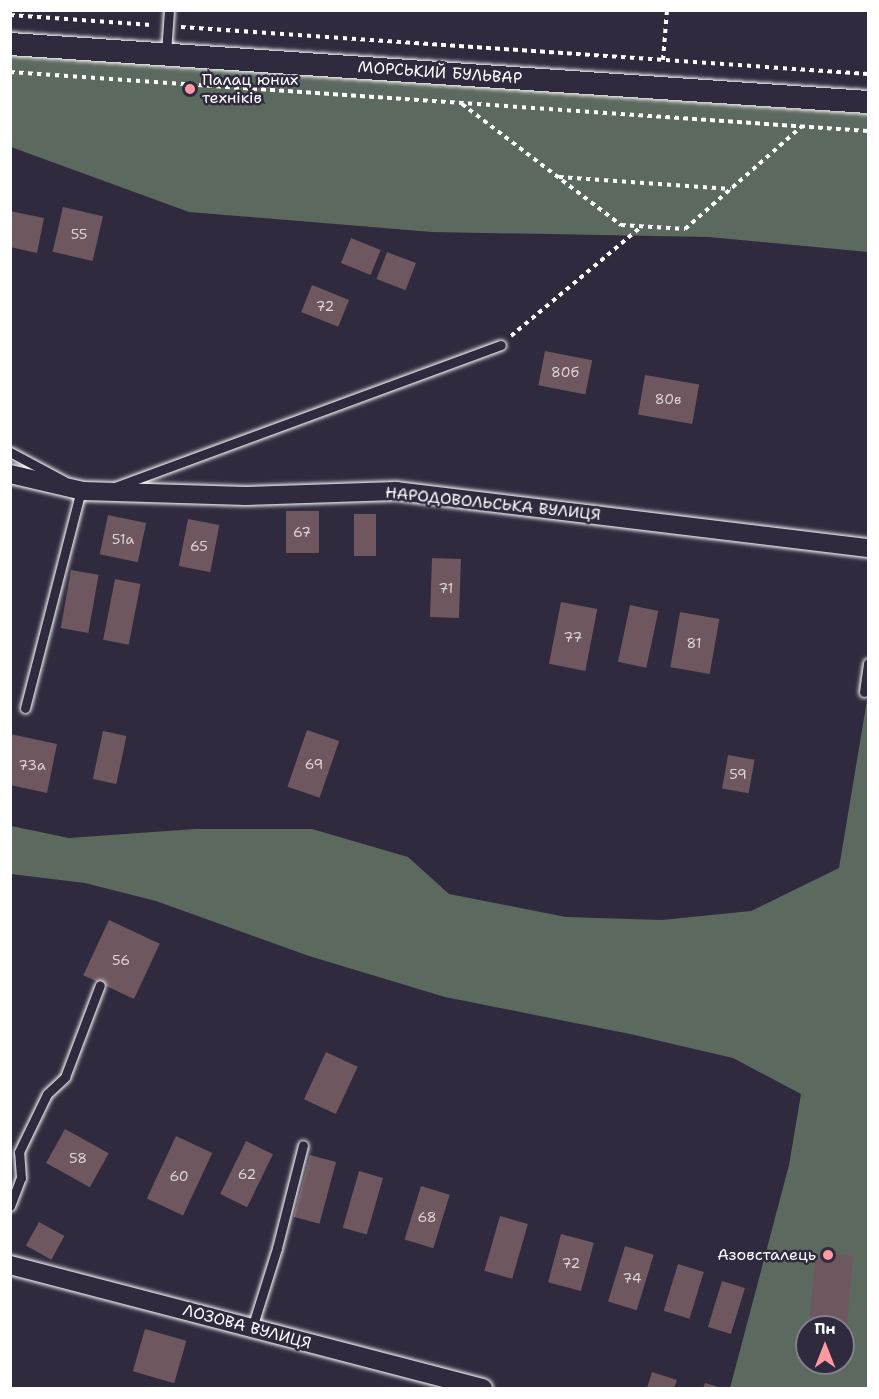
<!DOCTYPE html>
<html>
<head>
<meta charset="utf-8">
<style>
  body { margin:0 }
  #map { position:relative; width:879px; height:1399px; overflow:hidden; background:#2f2a3d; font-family:"Shantell Sans",sans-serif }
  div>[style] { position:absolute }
  .green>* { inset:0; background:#5c695f }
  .building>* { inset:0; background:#6e575f; transform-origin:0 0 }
  .path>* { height:4px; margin-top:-2px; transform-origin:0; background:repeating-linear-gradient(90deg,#fff 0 4.5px,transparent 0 9px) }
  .roads { filter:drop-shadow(0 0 2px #fff) drop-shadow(0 0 2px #fff) }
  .service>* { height:9px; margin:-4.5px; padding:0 4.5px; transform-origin:4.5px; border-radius:4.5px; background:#2f2a3d }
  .minor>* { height:18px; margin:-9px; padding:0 9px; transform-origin:9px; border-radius:9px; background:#2f2a3d }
  .tertiary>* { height:22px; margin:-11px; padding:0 11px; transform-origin:11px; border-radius:11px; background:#2f2a3d }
  .dots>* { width:16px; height:16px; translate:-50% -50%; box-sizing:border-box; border:3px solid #2f2a3d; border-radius:50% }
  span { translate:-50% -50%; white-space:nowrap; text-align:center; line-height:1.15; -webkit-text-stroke:5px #2f2a3d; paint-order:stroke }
  .number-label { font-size:14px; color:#dbd5d7 }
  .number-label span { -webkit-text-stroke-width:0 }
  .street-label { font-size:16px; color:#fff }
  .poi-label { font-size:16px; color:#fff }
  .left { translate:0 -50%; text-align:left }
  .right { translate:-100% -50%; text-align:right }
  .frame { position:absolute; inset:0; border:12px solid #fff; pointer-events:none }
  .north { position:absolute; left:795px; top:1315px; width:60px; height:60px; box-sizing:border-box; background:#2f2a3d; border:2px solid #827f8b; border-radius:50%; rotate:0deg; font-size:16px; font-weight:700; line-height:24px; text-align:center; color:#fff }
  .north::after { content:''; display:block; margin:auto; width:21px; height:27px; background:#ff9aa2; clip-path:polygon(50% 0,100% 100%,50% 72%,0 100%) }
</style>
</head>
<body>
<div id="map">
  <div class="green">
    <i style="clip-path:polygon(10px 54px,868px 114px,868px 252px,709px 237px,432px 232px,189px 212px,11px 147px)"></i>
    <i style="clip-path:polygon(evenodd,868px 694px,868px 1388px,730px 1388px,789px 1165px,801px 1094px,733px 1058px,630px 1034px,445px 997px,309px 956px,156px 901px,85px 883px,11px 874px,11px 826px,69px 838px,195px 829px,312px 829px,408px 857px,449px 894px,566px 917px,662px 920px,751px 911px,839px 868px,868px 694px,807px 1327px,843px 1327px,843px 1363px,807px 1363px,807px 1327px)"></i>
  </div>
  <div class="building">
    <i style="left:63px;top:207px;width:41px;height:46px;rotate:13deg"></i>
    <i style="clip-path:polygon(10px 211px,44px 218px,37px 253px,10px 247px)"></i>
    <i style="left:351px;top:238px;width:32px;height:27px;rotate:22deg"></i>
    <i style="left:387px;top:252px;width:31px;height:29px;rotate:21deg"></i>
    <i style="left:312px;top:285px;width:40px;height:29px;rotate:22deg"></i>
    <i style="left:545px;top:351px;width:48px;height:35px;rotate:11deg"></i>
    <i style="left:645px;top:375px;width:55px;height:40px;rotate:10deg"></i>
    <i style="left:286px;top:511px;width:33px;height:42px"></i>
    <i style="left:354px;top:514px;width:22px;height:42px"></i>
    <i style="left:108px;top:515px;width:39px;height:40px;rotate:12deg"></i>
    <i style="left:188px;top:519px;width:32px;height:48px;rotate:11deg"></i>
    <i style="left:432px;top:558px;width:29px;height:59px;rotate:2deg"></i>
    <i style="left:71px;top:570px;width:28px;height:59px;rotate:10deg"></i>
    <i style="left:115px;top:579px;width:26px;height:62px;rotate:11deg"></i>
    <i style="left:561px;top:602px;width:37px;height:63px;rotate:11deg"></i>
    <i style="left:630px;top:605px;width:29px;height:58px;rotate:12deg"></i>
    <i style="left:680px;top:612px;width:40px;height:56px;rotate:10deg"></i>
    <i style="left:307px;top:730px;width:34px;height:60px;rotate:19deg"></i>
    <i style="left:103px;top:731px;width:24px;height:49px;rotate:12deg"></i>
    <i style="clip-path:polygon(10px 734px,57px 744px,47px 793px,10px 785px)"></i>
    <i style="left:728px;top:755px;width:27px;height:34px;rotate:10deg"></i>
    <i style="left:109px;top:920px;width:56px;height:61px;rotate:25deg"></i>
    <i style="left:326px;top:1052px;width:35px;height:52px;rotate:25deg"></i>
    <i style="left:65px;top:1129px;width:50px;height:39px;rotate:29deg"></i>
    <i style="left:176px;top:1136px;width:40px;height:69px;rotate:25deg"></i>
    <i style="left:246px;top:1141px;width:30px;height:59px;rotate:26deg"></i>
    <i style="left:310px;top:1155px;width:27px;height:64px;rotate:15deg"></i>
    <i style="left:359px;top:1171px;width:25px;height:59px;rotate:16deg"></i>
    <i style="left:421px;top:1186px;width:30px;height:56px;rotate:17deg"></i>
    <i style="left:500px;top:1216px;width:29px;height:57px;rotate:16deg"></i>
    <i style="left:39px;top:1222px;width:29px;height:27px;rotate:29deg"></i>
    <i style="left:561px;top:1234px;width:34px;height:50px;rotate:15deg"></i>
    <i style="left:625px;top:1246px;width:30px;height:58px;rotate:17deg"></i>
    <i style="clip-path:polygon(816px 1253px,853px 1256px,845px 1345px,843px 1327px,809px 1327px)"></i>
    <i style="left:678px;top:1264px;width:27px;height:49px;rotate:17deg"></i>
    <i style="left:722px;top:1281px;width:24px;height:48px;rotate:17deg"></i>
    <i style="left:145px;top:1329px;width:43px;height:44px;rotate:16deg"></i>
    <i style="clip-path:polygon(652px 1372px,677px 1380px,674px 1388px,647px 1388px)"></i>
    <i style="clip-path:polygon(705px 1383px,722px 1388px,703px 1388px)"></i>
  </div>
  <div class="path">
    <i style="left:10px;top:15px;width:142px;rotate:4deg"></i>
    <i style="left:181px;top:27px;width:689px;rotate:3.91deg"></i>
    <i style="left:663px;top:60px;width:50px;rotate:-85.4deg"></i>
    <i style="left:10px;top:72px;width:860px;rotate:3.93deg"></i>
    <i style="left:462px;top:104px;width:200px;rotate:37.3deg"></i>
    <i style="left:621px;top:225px;width:64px;rotate:3.6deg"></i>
    <i style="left:685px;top:229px;width:154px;rotate:-41.3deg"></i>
    <i style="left:559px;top:177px;width:172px;rotate:4deg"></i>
    <i style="left:511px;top:336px;width:171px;rotate:-40deg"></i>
  </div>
  <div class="roads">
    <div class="service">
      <i style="left:166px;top:53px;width:43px;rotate:-86deg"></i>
      <i style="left:10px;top:452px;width:61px;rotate:28.2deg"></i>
      <i style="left:115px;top:487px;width:411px;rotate:-20.2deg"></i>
      <i style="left:864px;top:692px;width:29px;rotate:-82deg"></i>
      <i style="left:25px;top:708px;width:225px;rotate:-75.6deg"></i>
      <i style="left:10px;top:1206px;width:30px;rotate:-69deg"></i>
      <i style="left:21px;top:1178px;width:26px;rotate:-94deg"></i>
      <i style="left:19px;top:1152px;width:64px;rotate:-64.2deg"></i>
      <i style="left:47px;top:1094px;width:25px;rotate:-43deg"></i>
      <i style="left:65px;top:1077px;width:98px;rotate:-69.2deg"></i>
      <i style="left:252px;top:1328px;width:84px;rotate:-72.6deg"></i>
      <i style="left:277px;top:1248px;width:106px;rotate:-75.8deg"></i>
    </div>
    <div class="minor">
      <i style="left:10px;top:474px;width:75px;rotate:13.1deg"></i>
      <i style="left:83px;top:491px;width:163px;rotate:1.8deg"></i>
      <i style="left:246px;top:496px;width:150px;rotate:-1.9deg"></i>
      <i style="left:396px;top:491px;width:475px;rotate:6.9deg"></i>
      <i style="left:10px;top:1265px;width:489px;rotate:14.6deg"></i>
    </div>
    <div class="tertiary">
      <i style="left:10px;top:44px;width:860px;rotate:3.87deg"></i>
    </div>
  </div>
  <div class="dots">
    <i style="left:190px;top:89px;background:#ff9aa2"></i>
    <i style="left:828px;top:1255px;background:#ff9aa2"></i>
  </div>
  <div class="number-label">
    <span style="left:79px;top:234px">55</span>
    <span style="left:325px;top:306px">72</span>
    <span style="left:565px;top:372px">80б</span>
    <span style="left:668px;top:399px">80в</span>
    <span style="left:302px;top:532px">67</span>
    <span style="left:123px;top:539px">51а</span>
    <span style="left:199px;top:546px">65</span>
    <span style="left:446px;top:588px">71</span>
    <span style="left:573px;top:637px">77</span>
    <span style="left:694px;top:643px">81</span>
    <span style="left:314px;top:764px">69</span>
    <span style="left:32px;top:765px">73а</span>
    <span style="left:738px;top:774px">59</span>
    <span style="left:121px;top:960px">56</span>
    <span style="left:78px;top:1158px">58</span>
    <span style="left:247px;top:1174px">62</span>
    <span style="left:179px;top:1176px">60</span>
    <span style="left:427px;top:1217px">68</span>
    <span style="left:571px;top:1263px">72</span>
    <span style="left:632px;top:1278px">74</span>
  </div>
  <div class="street-label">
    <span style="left:440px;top:73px;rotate:4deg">МОРСЬКИЙ БУЛЬВАР</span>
    <span style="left:493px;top:504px;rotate:6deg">НАРОДОВОЛЬСЬКА ВУЛИЦЯ</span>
    <span style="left:247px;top:1327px;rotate:15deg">ЛОЗОВА ВУЛИЦЯ</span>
  </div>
  <div class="poi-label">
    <span class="left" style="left:202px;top:89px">Палац юних<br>техніків</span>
    <span class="right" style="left:816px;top:1255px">Азовсталець</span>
  </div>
  <div class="frame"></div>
  <div class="north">Пн</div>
</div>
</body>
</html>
